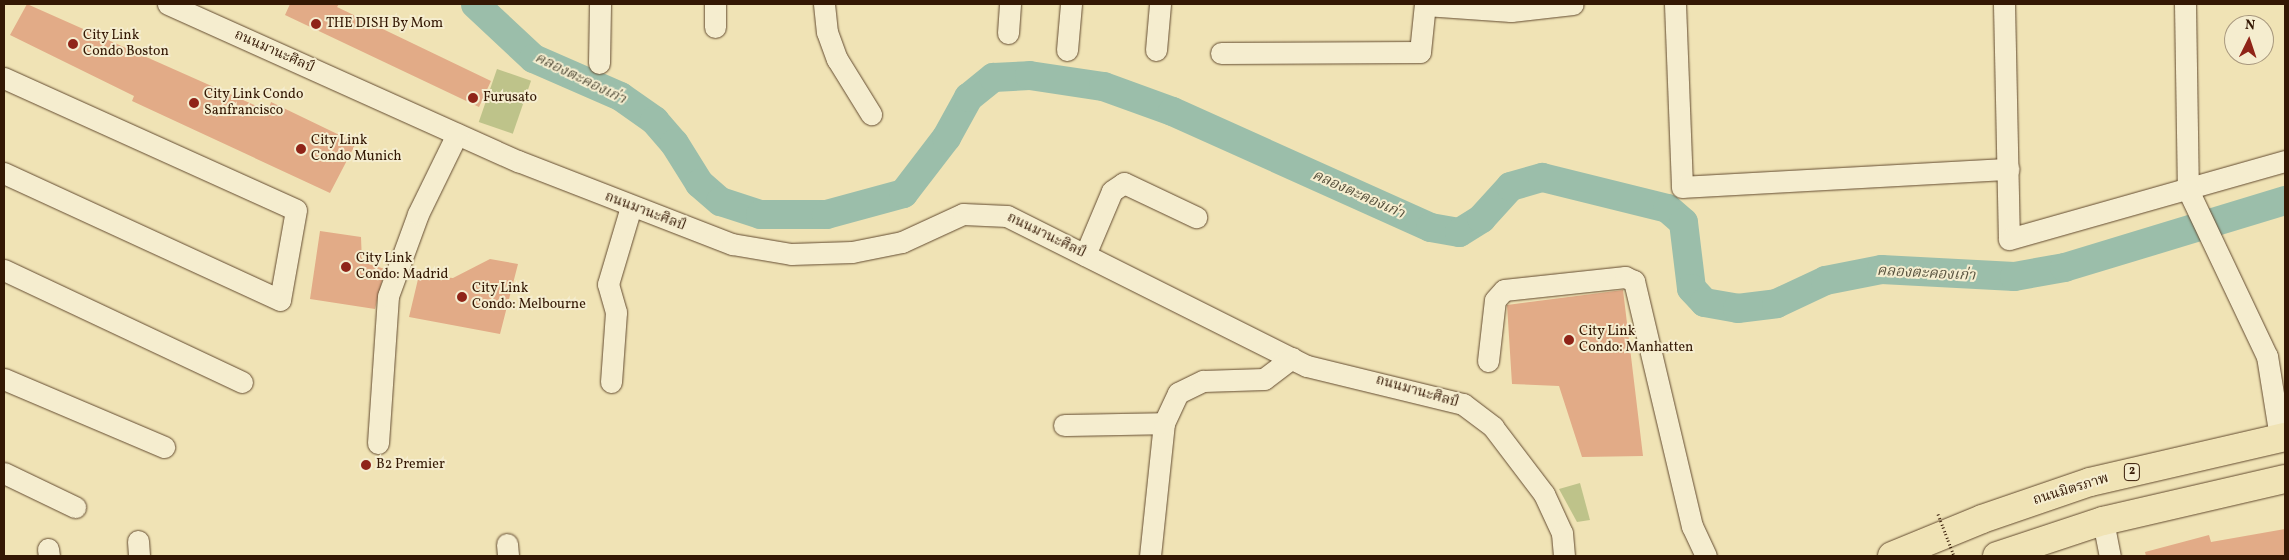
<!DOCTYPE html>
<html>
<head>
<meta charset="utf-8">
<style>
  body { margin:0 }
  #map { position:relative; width:2289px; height:560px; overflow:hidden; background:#f0e3b5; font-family:Vollkorn,"Noto Serif Thai",serif }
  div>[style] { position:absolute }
  .green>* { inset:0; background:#bec38a; transform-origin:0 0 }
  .river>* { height:29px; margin:-14.5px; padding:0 14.5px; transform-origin:14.5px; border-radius:14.5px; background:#9bbeaa }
  .building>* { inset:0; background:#e2ab87 }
  .roads { filter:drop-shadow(0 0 1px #634b30) drop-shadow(0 0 1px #634b30) }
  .minor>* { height:21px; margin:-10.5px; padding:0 10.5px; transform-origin:10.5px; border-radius:10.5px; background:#f5edcf }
  .highway>* { height:28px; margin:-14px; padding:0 14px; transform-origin:14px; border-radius:14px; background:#f0e3b5 }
  .path-bridge>* { height:3px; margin-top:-1.5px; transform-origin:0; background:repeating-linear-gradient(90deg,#341804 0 1px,transparent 0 3.5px) }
  .dots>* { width:14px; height:14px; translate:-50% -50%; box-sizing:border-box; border:2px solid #f5edcf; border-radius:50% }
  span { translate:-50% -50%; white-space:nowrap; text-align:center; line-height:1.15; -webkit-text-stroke:4px #f5edcf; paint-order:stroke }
  .shield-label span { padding:1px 4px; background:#f5edcf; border:1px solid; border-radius:4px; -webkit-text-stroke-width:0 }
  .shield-label { font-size:12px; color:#341804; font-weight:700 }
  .poi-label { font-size:14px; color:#341804 }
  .left { translate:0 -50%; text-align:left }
  .street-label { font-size:14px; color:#341804 }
  .water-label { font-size:15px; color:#58523e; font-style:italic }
  .frame { position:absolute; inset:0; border:5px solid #341804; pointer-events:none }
  .north { position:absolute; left:2224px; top:15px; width:50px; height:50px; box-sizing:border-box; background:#f5edcf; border:1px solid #a8987e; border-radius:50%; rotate:4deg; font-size:14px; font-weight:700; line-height:20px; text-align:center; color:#341804 }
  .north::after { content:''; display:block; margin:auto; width:18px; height:22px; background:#8f2418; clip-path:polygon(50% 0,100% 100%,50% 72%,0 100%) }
</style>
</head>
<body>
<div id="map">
  <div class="green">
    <i style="left:497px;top:69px;width:36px;height:56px;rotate:19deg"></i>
    <i style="clip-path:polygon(1580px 483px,1590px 520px,1577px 522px,1559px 489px)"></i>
  </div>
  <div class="river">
    <i style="left:475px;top:4px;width:79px;rotate:43deg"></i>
    <i style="left:533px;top:58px;width:95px;rotate:23.6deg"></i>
    <i style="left:620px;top:96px;width:42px;rotate:35.2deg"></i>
    <i style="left:654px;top:120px;width:30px;rotate:49deg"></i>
    <i style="left:674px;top:143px;width:47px;rotate:58deg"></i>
    <i style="left:699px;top:183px;width:28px;rotate:41deg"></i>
    <i style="left:720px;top:201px;width:42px;rotate:18deg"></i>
    <i style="left:760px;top:214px;width:66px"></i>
    <i style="left:826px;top:214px;width:80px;rotate:-15.3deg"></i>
    <i style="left:903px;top:193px;width:71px;rotate:-52.5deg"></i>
    <i style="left:946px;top:137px;width:46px;rotate:-61.2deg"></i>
    <i style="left:968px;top:97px;width:32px;rotate:-39deg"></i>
    <i style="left:993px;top:77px;width:36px;rotate:-3deg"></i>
    <i style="left:1029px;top:75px;width:75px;rotate:8.5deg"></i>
    <i style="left:1103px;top:86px;width:73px;rotate:19.9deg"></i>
    <i style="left:1172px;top:111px;width:283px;rotate:24.2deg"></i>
    <i style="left:1430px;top:227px;width:29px;rotate:10deg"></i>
    <i style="left:1459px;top:232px;width:26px;rotate:-32deg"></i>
    <i style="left:1481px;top:218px;width:43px;rotate:-47.8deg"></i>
    <i style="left:1510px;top:186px;width:33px;rotate:-16deg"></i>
    <i style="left:1542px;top:177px;width:129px;rotate:13.9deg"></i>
    <i style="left:1667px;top:208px;width:21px;rotate:41deg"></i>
    <i style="left:1683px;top:222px;width:66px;rotate:83.1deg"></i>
    <i style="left:1691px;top:288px;width:19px;rotate:47deg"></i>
    <i style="left:1704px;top:302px;width:34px;rotate:10deg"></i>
    <i style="left:1737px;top:308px;width:39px;rotate:-7deg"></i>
    <i style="left:1776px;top:303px;width:54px;rotate:-25.1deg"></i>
    <i style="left:1825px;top:280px;width:57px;rotate:-11.1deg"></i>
    <i style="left:1881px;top:269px;width:133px;rotate:3deg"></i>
    <i style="left:2014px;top:276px;width:51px;rotate:-10.2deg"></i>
    <i style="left:2064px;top:267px;width:231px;rotate:-16.9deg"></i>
  </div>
  <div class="building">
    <i style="clip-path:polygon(27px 4px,268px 111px,271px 102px,356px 143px,330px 193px,132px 101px,134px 96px,10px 35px)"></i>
    <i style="clip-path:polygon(290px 4px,339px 4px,337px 7px,491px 81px,479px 107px,285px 15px)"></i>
    <i style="clip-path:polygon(320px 231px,361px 237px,362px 262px,385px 269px,375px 309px,310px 299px)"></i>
    <i style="clip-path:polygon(490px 259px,518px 264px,500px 334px,409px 317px,419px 275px,453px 278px)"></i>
    <i style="clip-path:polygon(1623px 290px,1643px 456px,1582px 457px,1559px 386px,1512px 384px,1507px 305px)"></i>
    <i style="clip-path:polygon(2285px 529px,2285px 556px,2146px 556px,2145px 552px,2209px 535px,2211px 542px)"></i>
  </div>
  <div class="roads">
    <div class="minor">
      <i style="left:168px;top:4px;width:384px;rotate:24.2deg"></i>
      <i style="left:518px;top:161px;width:230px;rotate:21.2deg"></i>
      <i style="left:732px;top:244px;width:60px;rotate:9.6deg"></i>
      <i style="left:791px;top:254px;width:61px;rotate:-1.9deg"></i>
      <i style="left:852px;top:252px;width:51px;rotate:-11.3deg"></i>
      <i style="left:902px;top:242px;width:67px;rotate:-24.7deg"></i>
      <i style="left:963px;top:214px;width:44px;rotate:2.6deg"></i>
      <i style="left:1007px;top:216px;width:335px;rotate:26.6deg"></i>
      <i style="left:1307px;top:366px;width:161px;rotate:13.7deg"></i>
      <i style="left:1463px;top:404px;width:38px;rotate:37deg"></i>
      <i style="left:1493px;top:427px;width:84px;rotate:52.7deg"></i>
      <i style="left:1544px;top:494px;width:43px;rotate:65.2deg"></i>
      <i style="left:1562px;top:533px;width:23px;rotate:85deg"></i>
      <i style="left:824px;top:4px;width:28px;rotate:84deg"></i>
      <i style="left:827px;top:32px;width:29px;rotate:70deg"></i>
      <i style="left:837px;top:59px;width:65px;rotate:58.3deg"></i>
      <i style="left:1675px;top:4px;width:183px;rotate:87.8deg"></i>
      <i style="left:1682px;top:187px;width:327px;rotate:-3.2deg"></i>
      <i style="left:2004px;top:4px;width:235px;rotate:88.8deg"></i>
      <i style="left:2009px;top:239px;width:287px;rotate:-15.8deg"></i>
      <i style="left:2185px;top:4px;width:186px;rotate:89.1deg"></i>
      <i style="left:2188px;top:190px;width:184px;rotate:64.6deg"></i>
      <i style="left:2267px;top:356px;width:82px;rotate:80.9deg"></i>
      <i style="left:1425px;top:5px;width:86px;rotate:4deg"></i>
      <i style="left:1511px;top:11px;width:62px;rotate:-6.4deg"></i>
      <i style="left:715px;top:27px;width:23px;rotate:-90deg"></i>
      <i style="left:1008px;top:33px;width:29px;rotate:-86deg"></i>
      <i style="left:1067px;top:50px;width:46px;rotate:-85deg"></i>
      <i style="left:1156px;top:50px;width:46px;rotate:-85deg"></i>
      <i style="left:1221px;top:53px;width:199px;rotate:-0.3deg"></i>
      <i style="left:1420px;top:52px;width:48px;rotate:-84.1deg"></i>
      <i style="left:599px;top:63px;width:59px;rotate:-89deg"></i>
      <i style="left:4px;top:78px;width:320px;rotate:24.3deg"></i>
      <i style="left:296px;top:210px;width:91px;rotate:100.1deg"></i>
      <i style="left:280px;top:300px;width:304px;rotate:-155.3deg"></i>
      <i style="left:1085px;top:255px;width:69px;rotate:-67.1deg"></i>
      <i style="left:1112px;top:191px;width:14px;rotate:-34deg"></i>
      <i style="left:1124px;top:183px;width:80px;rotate:25.3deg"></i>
      <i style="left:4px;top:270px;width:263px;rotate:25.2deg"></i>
      <i style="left:1488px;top:361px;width:61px;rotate:-83.5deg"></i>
      <i style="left:1495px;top:300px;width:13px;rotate:-48deg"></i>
      <i style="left:1504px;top:290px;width:122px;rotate:-6.1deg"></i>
      <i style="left:1625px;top:277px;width:10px;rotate:24deg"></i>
      <i style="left:1634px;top:281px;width:252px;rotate:76.7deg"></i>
      <i style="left:1692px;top:526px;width:33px;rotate:65deg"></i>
      <i style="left:4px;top:379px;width:174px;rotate:23deg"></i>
      <i style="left:611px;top:382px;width:70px;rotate:-85.9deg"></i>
      <i style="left:616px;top:312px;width:29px;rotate:-106deg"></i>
      <i style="left:608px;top:284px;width:80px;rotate:-73.4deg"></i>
      <i style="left:1064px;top:425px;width:100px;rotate:-1.1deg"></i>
      <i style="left:378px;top:443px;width:147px;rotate:-86.1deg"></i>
      <i style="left:388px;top:296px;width:87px;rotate:-69.9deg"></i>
      <i style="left:418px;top:214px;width:89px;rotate:-64deg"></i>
      <i style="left:4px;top:473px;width:79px;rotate:25.6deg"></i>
      <i style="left:2103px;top:521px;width:36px;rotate:79deg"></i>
      <i style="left:138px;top:541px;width:15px;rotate:86deg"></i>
      <i style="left:507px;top:544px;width:12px;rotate:85deg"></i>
      <i style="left:48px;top:549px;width:7px;rotate:82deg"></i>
      <i style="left:1150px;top:556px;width:134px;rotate:-84deg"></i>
      <i style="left:1164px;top:423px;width:33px;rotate:-65deg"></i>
      <i style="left:1178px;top:393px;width:28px;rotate:-26deg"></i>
      <i style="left:1203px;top:381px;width:61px;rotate:-1.9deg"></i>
      <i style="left:1264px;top:379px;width:35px;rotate:-37deg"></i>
    </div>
    <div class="highway">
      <i style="left:1892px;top:556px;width:97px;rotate:-22.3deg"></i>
      <i style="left:1982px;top:519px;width:114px;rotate:-18.9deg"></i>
      <i style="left:2090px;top:482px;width:200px;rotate:-13deg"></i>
      <i style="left:1997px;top:556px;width:112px;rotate:-18.3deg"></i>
      <i style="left:2103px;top:521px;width:187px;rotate:-13deg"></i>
    </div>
  </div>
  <div class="path-bridge">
    <i style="left:1938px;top:514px;width:45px;rotate:69.1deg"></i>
  </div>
  <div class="dots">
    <i style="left:316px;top:24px;background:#8f2418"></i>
    <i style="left:73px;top:44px;background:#8f2418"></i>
    <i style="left:473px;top:98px;background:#8f2418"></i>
    <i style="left:194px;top:103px;background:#8f2418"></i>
    <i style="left:301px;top:149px;background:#8f2418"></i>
    <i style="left:346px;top:267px;background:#8f2418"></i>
    <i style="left:462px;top:297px;background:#8f2418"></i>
    <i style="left:1569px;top:340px;background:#8f2418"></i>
    <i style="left:366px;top:465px;background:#8f2418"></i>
  </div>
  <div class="shield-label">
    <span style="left:2132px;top:472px">2</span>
  </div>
  <div class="poi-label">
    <span class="left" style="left:326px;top:24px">THE DISH By Mom</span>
    <span class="left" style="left:83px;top:44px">City Link<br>Condo Boston</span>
    <span class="left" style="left:204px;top:103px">City Link Condo<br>Sanfrancisco</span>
    <span class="left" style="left:483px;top:98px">Furusato</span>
    <span class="left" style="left:311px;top:149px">City Link<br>Condo Munich</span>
    <span class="left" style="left:356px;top:267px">City Link<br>Condo: Madrid</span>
    <span class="left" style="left:472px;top:297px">City Link<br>Condo: Melbourne</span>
    <span class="left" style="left:1579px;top:340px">City Link<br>Condo: Manhatten</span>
    <span class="left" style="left:376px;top:465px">B2 Premier</span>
  </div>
  <div class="street-label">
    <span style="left:274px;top:52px;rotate:24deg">ถนนมานะศิลป์</span>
    <span style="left:645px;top:212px;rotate:21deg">ถนนมานะศิลป์</span>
    <span style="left:1046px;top:236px;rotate:26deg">ถนนมานะศิลป์</span>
    <span style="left:1417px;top:392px;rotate:16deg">ถนนมานะศิลป์</span>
    <span style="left:2071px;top:490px;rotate:-17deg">ถนนมิตรภาพ</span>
  </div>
  <div class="water-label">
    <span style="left:580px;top:79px;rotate:26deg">คลองตะคองเก่า</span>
    <span style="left:1358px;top:195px;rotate:24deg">คลองตะคองเก่า</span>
    <span style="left:1926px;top:274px;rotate:3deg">คลองตะคองเก่า</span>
  </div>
  <div class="frame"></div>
  <div class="north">N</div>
</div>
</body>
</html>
